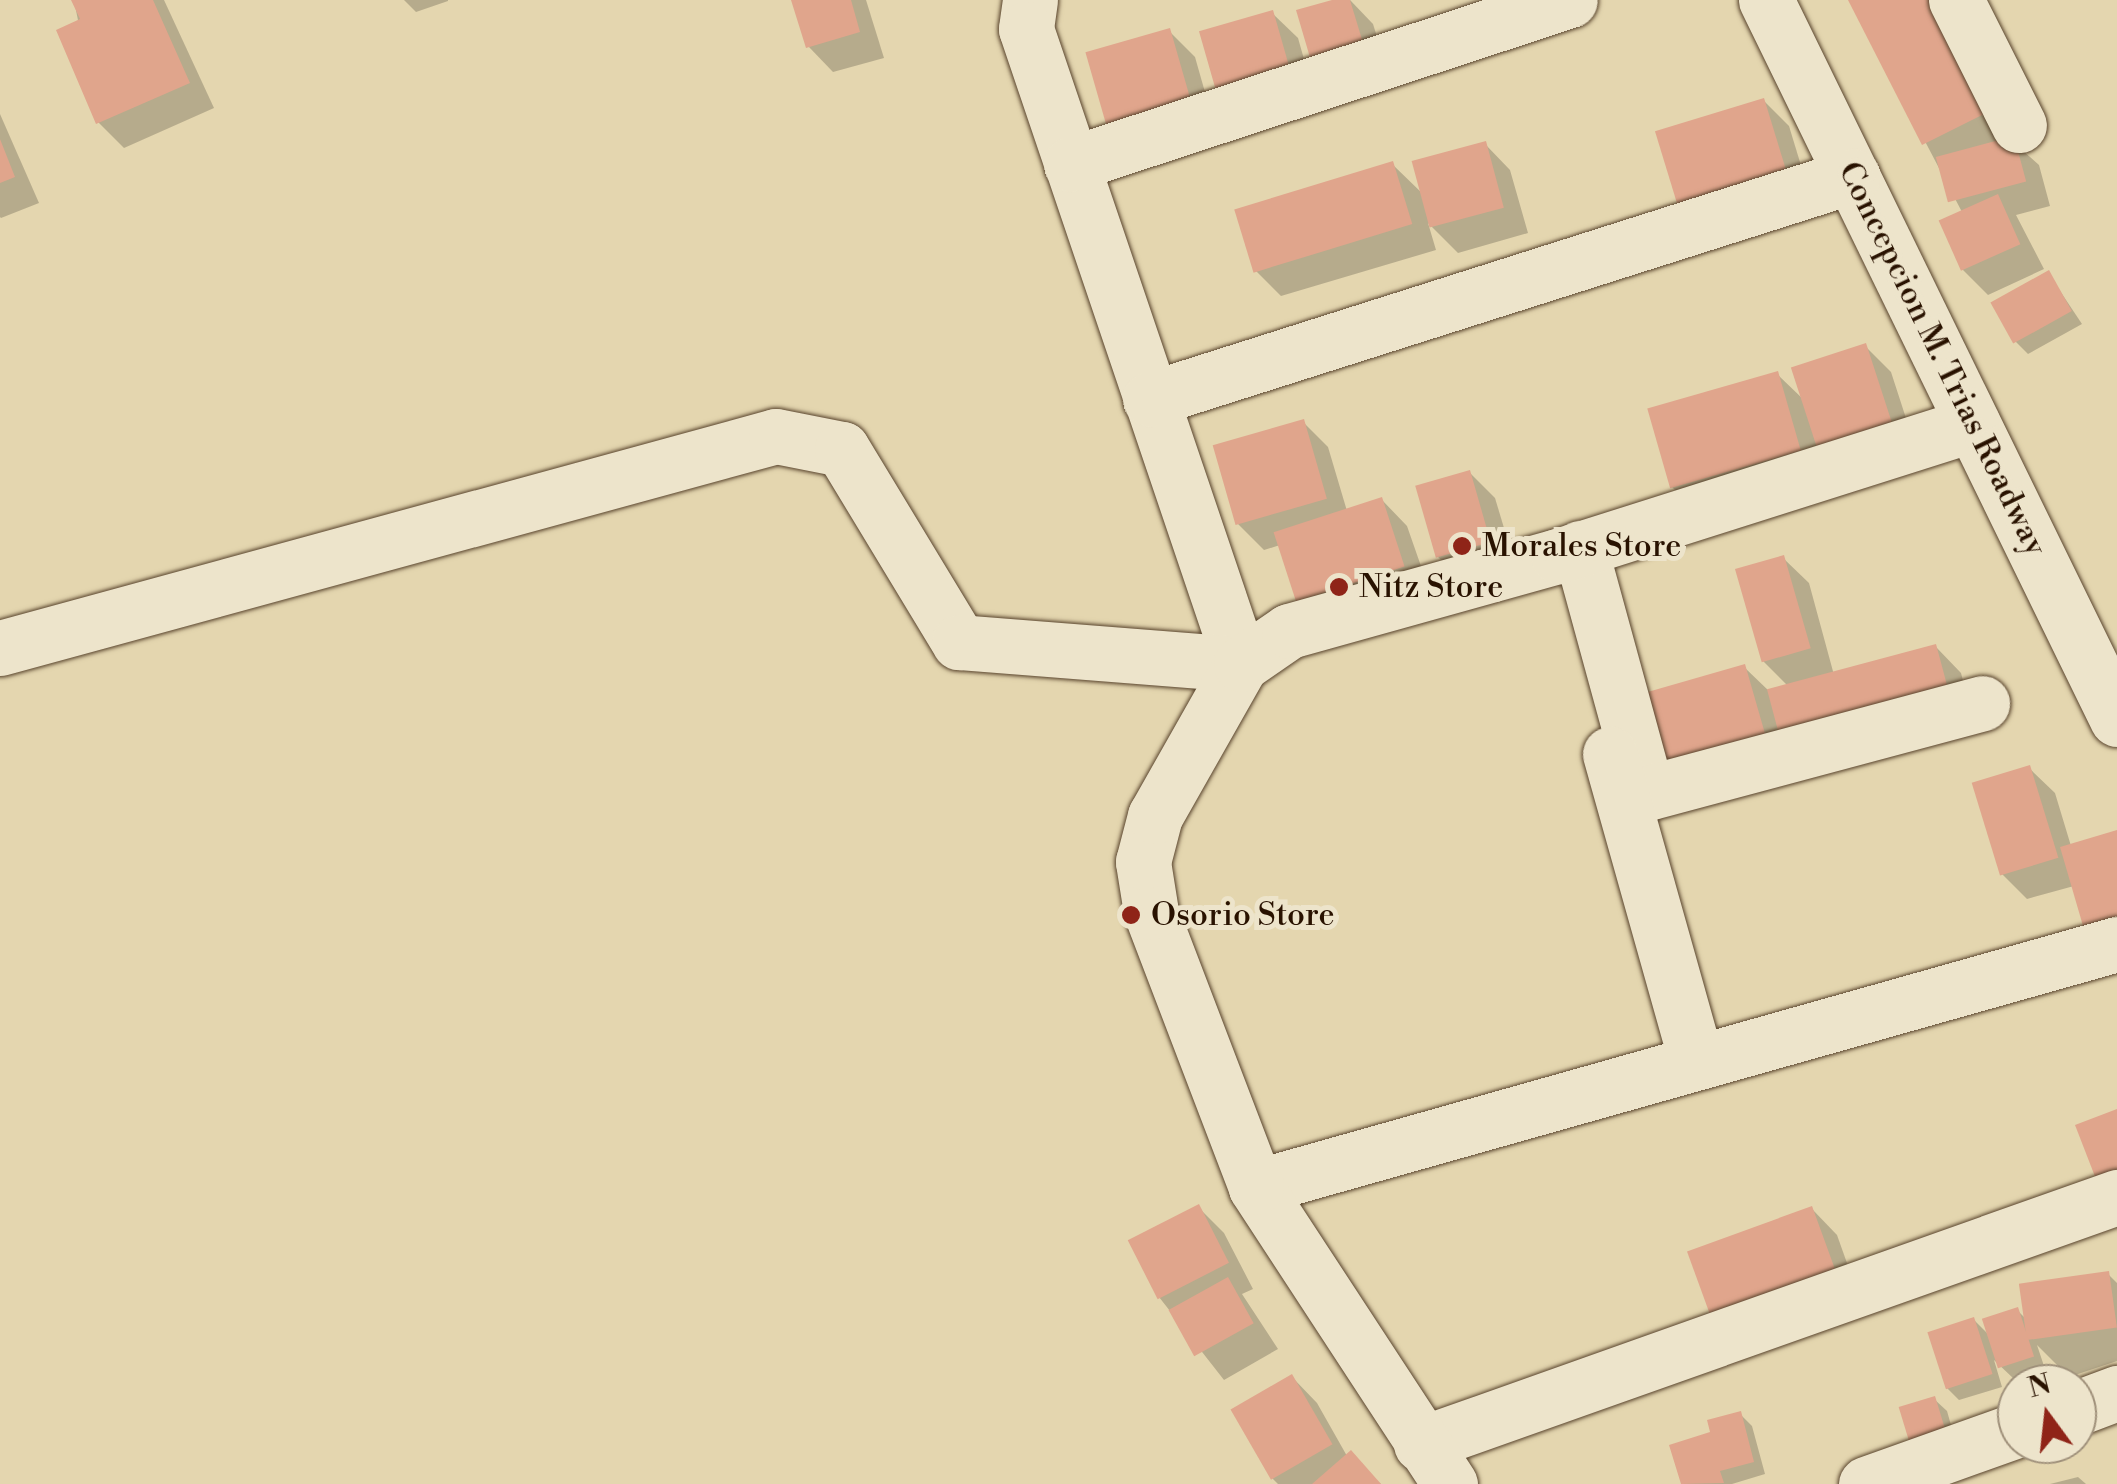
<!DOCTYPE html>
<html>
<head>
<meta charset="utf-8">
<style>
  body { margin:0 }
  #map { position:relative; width:2117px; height:1484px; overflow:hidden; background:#e4d6af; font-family:"Libre Bodoni",serif }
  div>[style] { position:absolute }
  .shadow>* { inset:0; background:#0003 }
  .building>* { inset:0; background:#e0a58c; transform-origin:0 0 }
  .roads { filter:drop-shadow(0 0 2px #58432c) drop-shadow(0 0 2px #58432c) }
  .minor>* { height:55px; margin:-27.5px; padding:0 27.5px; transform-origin:27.5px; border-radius:27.5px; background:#ede4cb }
  .dots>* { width:28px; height:28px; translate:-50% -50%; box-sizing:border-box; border:5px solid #ede4cb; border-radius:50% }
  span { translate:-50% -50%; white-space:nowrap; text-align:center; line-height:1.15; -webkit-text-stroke:10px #ede4cb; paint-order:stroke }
  .street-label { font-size:32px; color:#291200 }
  .poi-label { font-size:32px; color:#291200 }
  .left { translate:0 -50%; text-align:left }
  .north { position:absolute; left:1997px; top:1364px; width:100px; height:100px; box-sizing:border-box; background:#ede4cb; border:2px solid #9f907a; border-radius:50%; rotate:345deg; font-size:28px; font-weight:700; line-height:40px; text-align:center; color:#291200 }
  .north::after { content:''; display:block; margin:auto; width:35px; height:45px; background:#8f2418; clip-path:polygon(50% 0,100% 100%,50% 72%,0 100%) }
</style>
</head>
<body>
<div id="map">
  <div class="shadow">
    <i style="clip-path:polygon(74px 0,164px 0,214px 108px,124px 148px,98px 122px)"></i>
    <i style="clip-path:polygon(404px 0,448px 0,448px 1px,416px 12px)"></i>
    <i style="clip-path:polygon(794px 0,866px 0,884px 58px,833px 72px,808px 46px)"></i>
    <i style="clip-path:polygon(1350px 0,1373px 24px,1391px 82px,1299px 12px)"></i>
    <i style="clip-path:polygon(1851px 0,2039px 165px,2050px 206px,2016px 215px,2044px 269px,1988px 295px,1962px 269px,1962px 212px)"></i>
    <i style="clip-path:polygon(1272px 13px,1298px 38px,1317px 105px,1247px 126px)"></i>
    <i style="clip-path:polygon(1169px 31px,1195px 57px,1216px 131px,1134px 153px)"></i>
    <i style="clip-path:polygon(1763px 100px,1789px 126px,1813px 205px,1682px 211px)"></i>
    <i style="clip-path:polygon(0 114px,39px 203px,1px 218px,0 217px)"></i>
    <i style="clip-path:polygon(1485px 144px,1510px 170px,1528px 233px,1458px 253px,1428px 223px,1436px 250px,1281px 296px,1255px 270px,1392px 164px,1424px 195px)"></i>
    <i style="clip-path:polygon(2048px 273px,2082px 324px,2028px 354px,2015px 341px)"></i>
    <i style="clip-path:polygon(1865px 346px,1891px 372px,1916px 449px,1698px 513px,1672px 487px,1777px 374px,1804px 400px)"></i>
    <i style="clip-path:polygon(1303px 422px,1328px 447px,1347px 511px,1382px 500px,1407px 526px,1430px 592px,1324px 628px,1280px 545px,1264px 550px,1238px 524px)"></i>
    <i style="clip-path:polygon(1470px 473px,1495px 498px,1516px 568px,1464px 582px,1438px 557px)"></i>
    <i style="clip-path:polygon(1783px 558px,1809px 583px,1834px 675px,1936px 647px,1961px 673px,1975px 726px,1689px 809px,1744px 667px,1770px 692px,1789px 687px,1763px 661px)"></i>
    <i style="clip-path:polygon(2029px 768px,2055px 793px,2071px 846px,2117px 833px,2074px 886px,2027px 899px,2001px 873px)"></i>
    <i style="clip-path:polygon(1198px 1207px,1224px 1233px,1253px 1289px,1242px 1294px,1278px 1349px,1224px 1380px,1159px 1297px)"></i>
    <i style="clip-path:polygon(1812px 1209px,1837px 1235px,1863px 1308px,1740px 1351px)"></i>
    <i style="clip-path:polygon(2108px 1274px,2117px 1283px,2117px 1361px,2069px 1377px,2037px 1345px,2045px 1369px,2014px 1379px,1994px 1360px,2002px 1387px,1959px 1400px,1947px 1388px,1974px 1320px,1991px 1337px,2017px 1310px,2035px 1328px)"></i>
    <i style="clip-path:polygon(1292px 1377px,1317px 1403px,1347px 1456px,1381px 1484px,1278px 1484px,1272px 1478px)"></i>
    <i style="clip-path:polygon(1934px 1399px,1947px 1411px,1960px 1457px,1929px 1467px)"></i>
    <i style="clip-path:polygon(1740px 1414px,1752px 1426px,1765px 1474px,1732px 1484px,1684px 1484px,1672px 1447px,1713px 1434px)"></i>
    <i style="clip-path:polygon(2078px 1477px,2086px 1484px,2050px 1484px)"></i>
  </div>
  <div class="building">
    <i style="clip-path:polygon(71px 0,153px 0,190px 83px,96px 124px,56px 30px,80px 19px)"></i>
    <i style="clip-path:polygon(791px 0,851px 0,860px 32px,806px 48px)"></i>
    <i style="clip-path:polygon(1332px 0,1350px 0,1367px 56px,1314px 71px,1296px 10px)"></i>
    <i style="clip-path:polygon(1848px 0,1948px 0,2002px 105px,1922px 145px)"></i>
    <i style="left:1273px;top:10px;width:73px;height:77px;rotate:74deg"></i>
    <i style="left:1170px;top:28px;width:81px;height:88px;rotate:74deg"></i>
    <i style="left:1764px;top:98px;width:85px;height:114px;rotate:73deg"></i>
    <i style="left:2014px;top:136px;width:47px;height:81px;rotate:75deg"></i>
    <i style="clip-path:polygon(0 139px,15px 177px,0 183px)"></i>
    <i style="left:1486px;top:141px;width:69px;height:77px;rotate:75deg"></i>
    <i style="left:1393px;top:161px;width:66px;height:166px;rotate:73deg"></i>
    <i style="left:1998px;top:194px;width:55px;height:65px;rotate:66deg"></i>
    <i style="left:2049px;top:270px;width:47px;height:67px;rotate:61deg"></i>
    <i style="left:1866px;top:343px;width:85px;height:79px;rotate:72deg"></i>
    <i style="left:1778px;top:371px;width:83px;height:136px;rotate:74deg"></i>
    <i style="left:1304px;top:419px;width:83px;height:95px;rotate:74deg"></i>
    <i style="left:1470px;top:470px;width:75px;height:57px;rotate:74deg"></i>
    <i style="left:1382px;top:497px;width:73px;height:114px;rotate:72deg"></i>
    <i style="left:1784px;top:555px;width:97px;height:51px;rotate:74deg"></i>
    <i style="left:1936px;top:644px;width:58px;height:175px;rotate:75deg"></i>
    <i style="left:1745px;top:664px;width:94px;height:113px;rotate:74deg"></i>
    <i style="left:2030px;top:765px;width:97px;height:61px;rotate:73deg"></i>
    <i style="clip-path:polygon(2117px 830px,2117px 934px,2088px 943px,2060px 847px)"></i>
    <i style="clip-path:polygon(2117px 1109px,2117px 1186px,2101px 1192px,2075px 1125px)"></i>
    <i style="left:1199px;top:1204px;width:66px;height:80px;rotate:63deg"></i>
    <i style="left:1812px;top:1206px;width:81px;height:133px;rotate:70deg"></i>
    <i style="left:2109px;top:1271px;width:57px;height:91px;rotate:82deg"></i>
    <i style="left:1228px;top:1277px;width:53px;height:68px;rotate:61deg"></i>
    <i style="left:2018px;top:1307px;width:52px;height:38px;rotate:72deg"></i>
    <i style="left:1974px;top:1317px;width:60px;height:49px;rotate:72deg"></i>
    <i style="left:1292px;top:1374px;width:81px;height:71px;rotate:60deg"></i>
    <i style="left:1935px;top:1396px;width:50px;height:38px;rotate:73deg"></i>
    <i style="clip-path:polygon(1741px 1411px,1754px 1462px,1720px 1471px,1724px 1483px,1681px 1484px,1669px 1445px,1710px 1432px,1707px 1420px)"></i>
    <i style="clip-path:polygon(1351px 1450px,1381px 1484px,1312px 1484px)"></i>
  </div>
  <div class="roads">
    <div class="minor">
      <i style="left:1030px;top:0;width:29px;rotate:98deg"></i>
      <i style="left:1026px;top:29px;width:670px;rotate:71.29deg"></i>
      <i style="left:1766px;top:0;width:800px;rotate:63.98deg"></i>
      <i style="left:1956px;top:0;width:140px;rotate:63.3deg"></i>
      <i style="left:1071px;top:164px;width:525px;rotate:-18.19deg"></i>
      <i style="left:1150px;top:399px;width:737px;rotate:-17.62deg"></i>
      <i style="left:1580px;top:548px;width:254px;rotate:74.7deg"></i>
      <i style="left:1647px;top:793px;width:347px;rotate:-15deg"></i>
      <i style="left:0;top:648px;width:804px;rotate:-15.28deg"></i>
      <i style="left:776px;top:436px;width:67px;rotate:11.1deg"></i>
      <i style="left:842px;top:449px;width:226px;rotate:58.8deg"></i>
      <i style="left:959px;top:642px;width:283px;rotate:4.5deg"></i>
      <i style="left:1610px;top:754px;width:317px;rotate:74.3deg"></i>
      <i style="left:1256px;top:1187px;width:895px;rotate:-15.76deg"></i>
      <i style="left:2077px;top:1408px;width:43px;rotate:-20.6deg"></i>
      <i style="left:1421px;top:1444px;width:739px;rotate:-19.54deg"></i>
      <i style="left:1450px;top:1484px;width:355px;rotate:-123.2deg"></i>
      <i style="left:1256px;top:1187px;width:294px;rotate:-110.9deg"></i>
      <i style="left:1151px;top:912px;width:51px;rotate:-99.1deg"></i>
      <i style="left:1143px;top:862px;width:48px;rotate:-75.4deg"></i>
      <i style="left:1155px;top:816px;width:175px;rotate:-60.5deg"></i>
      <i style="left:1241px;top:664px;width:58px;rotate:-34.5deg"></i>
      <i style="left:1289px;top:631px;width:279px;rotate:-15.6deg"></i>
      <i style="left:1558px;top:556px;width:435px;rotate:-17.6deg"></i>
      <i style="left:1866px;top:1484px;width:160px;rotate:-19.7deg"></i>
    </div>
  </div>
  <div class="dots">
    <i style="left:1462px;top:546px;background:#8f2418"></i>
    <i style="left:1339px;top:587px;background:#8f2418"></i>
    <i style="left:1131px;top:915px;background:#8f2418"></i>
  </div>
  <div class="street-label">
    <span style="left:1942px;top:359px;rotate:64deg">Concepcion M. Trias Roadway</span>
  </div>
  <div class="poi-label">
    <span class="left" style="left:1482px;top:546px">Morales Store</span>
    <span class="left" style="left:1359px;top:587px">Nitz Store</span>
    <span class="left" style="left:1151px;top:915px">Osorio Store</span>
  </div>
  <div class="north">N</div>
</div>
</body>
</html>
